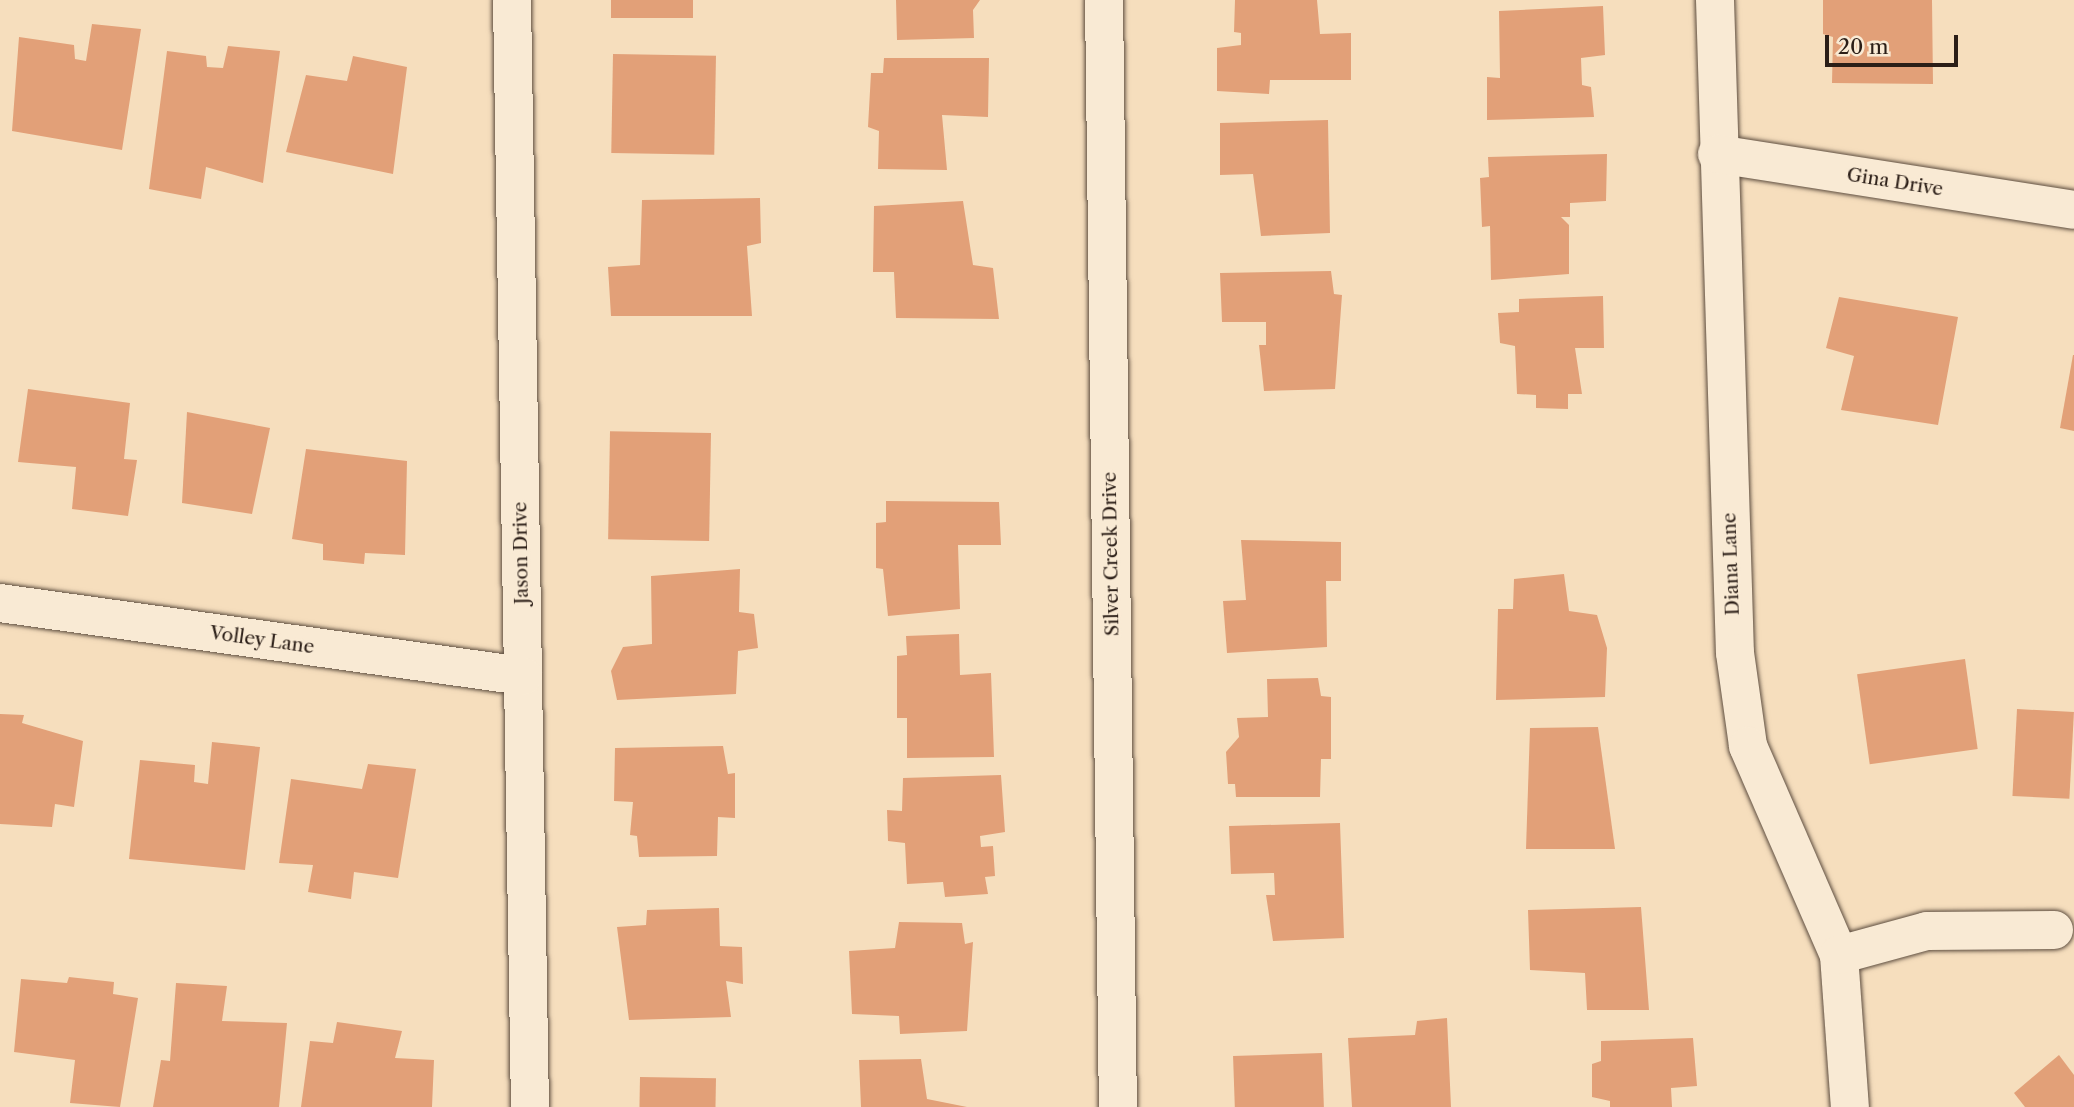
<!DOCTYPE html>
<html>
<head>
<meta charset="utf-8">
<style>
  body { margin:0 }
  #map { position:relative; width:2074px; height:1107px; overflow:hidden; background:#f6debd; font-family:"Libre Caslon Text",serif }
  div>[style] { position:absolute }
  .building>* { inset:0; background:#e2a078; transform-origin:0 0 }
  .roads { filter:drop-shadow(0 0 2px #5e4e40) drop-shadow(0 0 2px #5e4e40) }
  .minor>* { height:38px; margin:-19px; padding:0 19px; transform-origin:19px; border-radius:19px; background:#f9ead4 }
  span { translate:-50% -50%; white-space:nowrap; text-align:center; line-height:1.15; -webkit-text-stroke:5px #f9ead4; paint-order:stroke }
  .street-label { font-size:19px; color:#2b1e17 }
  .scale { position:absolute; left:1825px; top:35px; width:133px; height:32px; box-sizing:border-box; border:4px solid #2b1e17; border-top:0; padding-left:9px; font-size:21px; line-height:24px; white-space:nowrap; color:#2b1e17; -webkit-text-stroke:5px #f9ead4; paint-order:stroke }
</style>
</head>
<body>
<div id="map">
  <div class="building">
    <i style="left:611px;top:0;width:82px;height:18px"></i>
    <i style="clip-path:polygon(896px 0,980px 0,973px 10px,974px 38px,897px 40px)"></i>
    <i style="clip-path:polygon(1235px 0,1317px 0,1320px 34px,1351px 33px,1351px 80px,1270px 80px,1269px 94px,1217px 91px,1217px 48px,1241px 45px,1241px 33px,1234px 32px)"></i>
    <i style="clip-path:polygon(1823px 0,1932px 0,1933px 84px,1832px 83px,1833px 37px,1823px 34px)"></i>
    <i style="clip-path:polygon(1603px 6px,1605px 55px,1581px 58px,1582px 85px,1591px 87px,1594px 117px,1487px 120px,1487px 77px,1500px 78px,1499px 11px)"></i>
    <i style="clip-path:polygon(92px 24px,141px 29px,122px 150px,12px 131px,19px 37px,74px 45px,75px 59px,86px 61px)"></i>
    <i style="clip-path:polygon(228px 46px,280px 51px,263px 183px,206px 167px,201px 199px,149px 189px,167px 51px,206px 56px,207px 67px,223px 68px)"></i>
    <i style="left:613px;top:54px;width:103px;height:99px;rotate:1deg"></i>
    <i style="clip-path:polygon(353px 56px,407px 67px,393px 174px,286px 152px,306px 75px,347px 81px)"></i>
    <i style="clip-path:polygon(884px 58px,989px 58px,988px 117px,942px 115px,947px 170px,878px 169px,879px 131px,868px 127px,871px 73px,883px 73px)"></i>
    <i style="clip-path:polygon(1328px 120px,1330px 233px,1261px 236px,1253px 174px,1220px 175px,1220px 123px)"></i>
    <i style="clip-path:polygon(1607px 154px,1606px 201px,1570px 203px,1570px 217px,1561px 217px,1569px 225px,1569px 274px,1491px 280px,1490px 226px,1482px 227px,1480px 178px,1489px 177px,1488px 157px)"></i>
    <i style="clip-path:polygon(760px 198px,761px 243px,747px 246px,752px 316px,611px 316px,608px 267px,640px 265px,642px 200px)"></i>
    <i style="clip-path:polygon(963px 201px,973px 265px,993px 268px,999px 319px,896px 318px,894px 272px,873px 272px,874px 206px)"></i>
    <i style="clip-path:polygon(1331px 271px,1334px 294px,1342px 295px,1335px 389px,1264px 391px,1259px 345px,1266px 345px,1266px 322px,1222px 322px,1220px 273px)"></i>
    <i style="clip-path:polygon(1603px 296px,1604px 348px,1575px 348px,1582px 394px,1568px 394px,1568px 409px,1536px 408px,1536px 395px,1517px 394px,1515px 346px,1500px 343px,1498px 313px,1519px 312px,1519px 299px)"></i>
    <i style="clip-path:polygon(1839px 297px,1958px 317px,1938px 425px,1841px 410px,1854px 356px,1826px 348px)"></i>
    <i style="clip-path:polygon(2073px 355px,2074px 355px,2074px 431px,2060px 428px)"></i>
    <i style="clip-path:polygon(28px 389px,130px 403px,124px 459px,137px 460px,128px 516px,72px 509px,76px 467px,18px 462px)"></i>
    <i style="clip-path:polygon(187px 412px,270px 428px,252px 514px,182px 503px)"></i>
    <i style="left:711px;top:433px;width:108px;height:101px;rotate:91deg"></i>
    <i style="clip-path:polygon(306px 449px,407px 461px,405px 555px,365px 553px,364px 564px,323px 560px,323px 544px,292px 539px)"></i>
    <i style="clip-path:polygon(886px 501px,999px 502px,1001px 545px,958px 545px,960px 609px,888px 616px,883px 569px,876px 568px,876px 523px,886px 522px)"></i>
    <i style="clip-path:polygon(1241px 540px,1341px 542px,1341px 581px,1326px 581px,1327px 647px,1227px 653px,1223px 601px,1246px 600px)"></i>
    <i style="clip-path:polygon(740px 569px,739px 612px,754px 614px,758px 648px,738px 651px,736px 694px,617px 700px,611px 671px,623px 647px,652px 644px,651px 576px)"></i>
    <i style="clip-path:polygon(1564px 574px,1569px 611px,1597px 615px,1607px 648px,1605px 697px,1496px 700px,1498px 609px,1513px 609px,1514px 579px)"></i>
    <i style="clip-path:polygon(959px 634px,960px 675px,991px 673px,994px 757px,907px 758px,907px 718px,897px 718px,897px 656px,907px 655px,906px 636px)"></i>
    <i style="left:1965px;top:659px;width:91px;height:109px;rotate:82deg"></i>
    <i style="clip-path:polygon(1318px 678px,1321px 696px,1331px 697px,1331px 759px,1321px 759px,1320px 797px,1236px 797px,1235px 784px,1228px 784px,1226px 752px,1239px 737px,1237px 718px,1268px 717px,1267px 679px)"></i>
    <i style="left:2017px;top:709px;width:57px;height:87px;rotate:3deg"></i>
    <i style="clip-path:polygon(0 714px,24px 715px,22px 723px,83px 741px,74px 807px,55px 804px,52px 827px,0 824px)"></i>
    <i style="clip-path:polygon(1598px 727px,1615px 849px,1526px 849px,1530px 728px)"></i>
    <i style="clip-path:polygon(212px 742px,260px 747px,245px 870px,129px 859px,140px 760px,195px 765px,194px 782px,208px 784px)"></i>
    <i style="clip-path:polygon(723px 746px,728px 774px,735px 773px,735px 818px,718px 817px,717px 856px,639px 857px,637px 836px,630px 835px,633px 802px,614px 801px,615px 748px)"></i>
    <i style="clip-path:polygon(368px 764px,416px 769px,398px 878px,354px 872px,351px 899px,308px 892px,313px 865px,279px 863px,291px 779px,362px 789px)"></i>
    <i style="clip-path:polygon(1001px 775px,1005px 832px,980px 836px,981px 847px,993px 846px,995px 876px,985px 877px,988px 894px,945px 897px,943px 882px,907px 884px,905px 843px,888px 841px,887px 810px,902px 811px,903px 778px)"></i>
    <i style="clip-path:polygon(1340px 823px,1344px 938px,1273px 941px,1266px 895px,1275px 895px,1274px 873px,1231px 874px,1229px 826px)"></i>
    <i style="clip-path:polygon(1641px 907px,1649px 1010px,1587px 1010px,1585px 973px,1530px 970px,1528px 910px)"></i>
    <i style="clip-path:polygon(719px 908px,720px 946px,742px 947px,743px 984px,726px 981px,731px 1017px,629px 1020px,617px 927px,646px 925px,647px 910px)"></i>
    <i style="clip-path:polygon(899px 922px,962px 923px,965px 944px,973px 942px,967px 1031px,900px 1034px,899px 1016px,852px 1014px,849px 951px,895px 948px)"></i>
    <i style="clip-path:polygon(69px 977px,114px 982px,113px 994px,138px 998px,120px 1107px,70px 1103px,75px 1060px,14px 1052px,21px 979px,67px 983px)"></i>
    <i style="clip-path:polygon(176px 983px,227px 986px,222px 1021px,287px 1023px,279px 1107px,153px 1107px,161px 1060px,170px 1061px)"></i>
    <i style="clip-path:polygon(1447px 1018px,1451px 1107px,1352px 1107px,1348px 1038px,1415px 1035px,1417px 1021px)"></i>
    <i style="clip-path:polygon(337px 1022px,402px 1031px,395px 1058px,434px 1060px,432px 1107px,301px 1107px,310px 1041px,333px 1043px)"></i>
    <i style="clip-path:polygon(1693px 1038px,1697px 1086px,1671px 1088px,1672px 1107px,1610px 1107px,1610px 1101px,1592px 1097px,1592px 1064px,1601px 1061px,1601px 1041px)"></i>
    <i style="left:1322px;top:1053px;width:54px;height:89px;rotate:88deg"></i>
    <i style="clip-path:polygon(2059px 1055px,2074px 1075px,2074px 1107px,2025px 1107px,2014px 1093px)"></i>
    <i style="clip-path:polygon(921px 1059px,927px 1099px,967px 1107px,861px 1107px,859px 1060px)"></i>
    <i style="left:640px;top:1077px;width:76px;height:30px;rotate:1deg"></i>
  </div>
  <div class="roads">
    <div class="minor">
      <i style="left:512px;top:0;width:1107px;rotate:89.07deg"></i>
      <i style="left:1104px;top:0;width:1107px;rotate:89.28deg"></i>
      <i style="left:1715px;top:0;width:653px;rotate:88.25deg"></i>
      <i style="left:1735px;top:653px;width:94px;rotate:82deg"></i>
      <i style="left:1748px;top:746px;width:228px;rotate:66.5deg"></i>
      <i style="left:1839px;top:955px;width:152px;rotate:85.9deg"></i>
      <i style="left:1717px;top:154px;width:361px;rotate:8.9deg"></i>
      <i style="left:0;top:603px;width:528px;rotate:7.95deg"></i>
      <i style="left:1839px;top:955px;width:91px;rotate:-15.3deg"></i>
      <i style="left:1927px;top:931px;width:127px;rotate:-0.5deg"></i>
    </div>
  </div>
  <div class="street-label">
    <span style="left:1895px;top:182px;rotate:9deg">Gina Drive</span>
    <span style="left:521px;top:553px;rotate:-91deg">Jason Drive</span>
    <span style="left:1111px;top:554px;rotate:-91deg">Silver Creek Drive</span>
    <span style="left:1731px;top:564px;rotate:-92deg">Diana Lane</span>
    <span style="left:262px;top:640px;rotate:8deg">Volley Lane</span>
  </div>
  <div class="scale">20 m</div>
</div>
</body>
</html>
